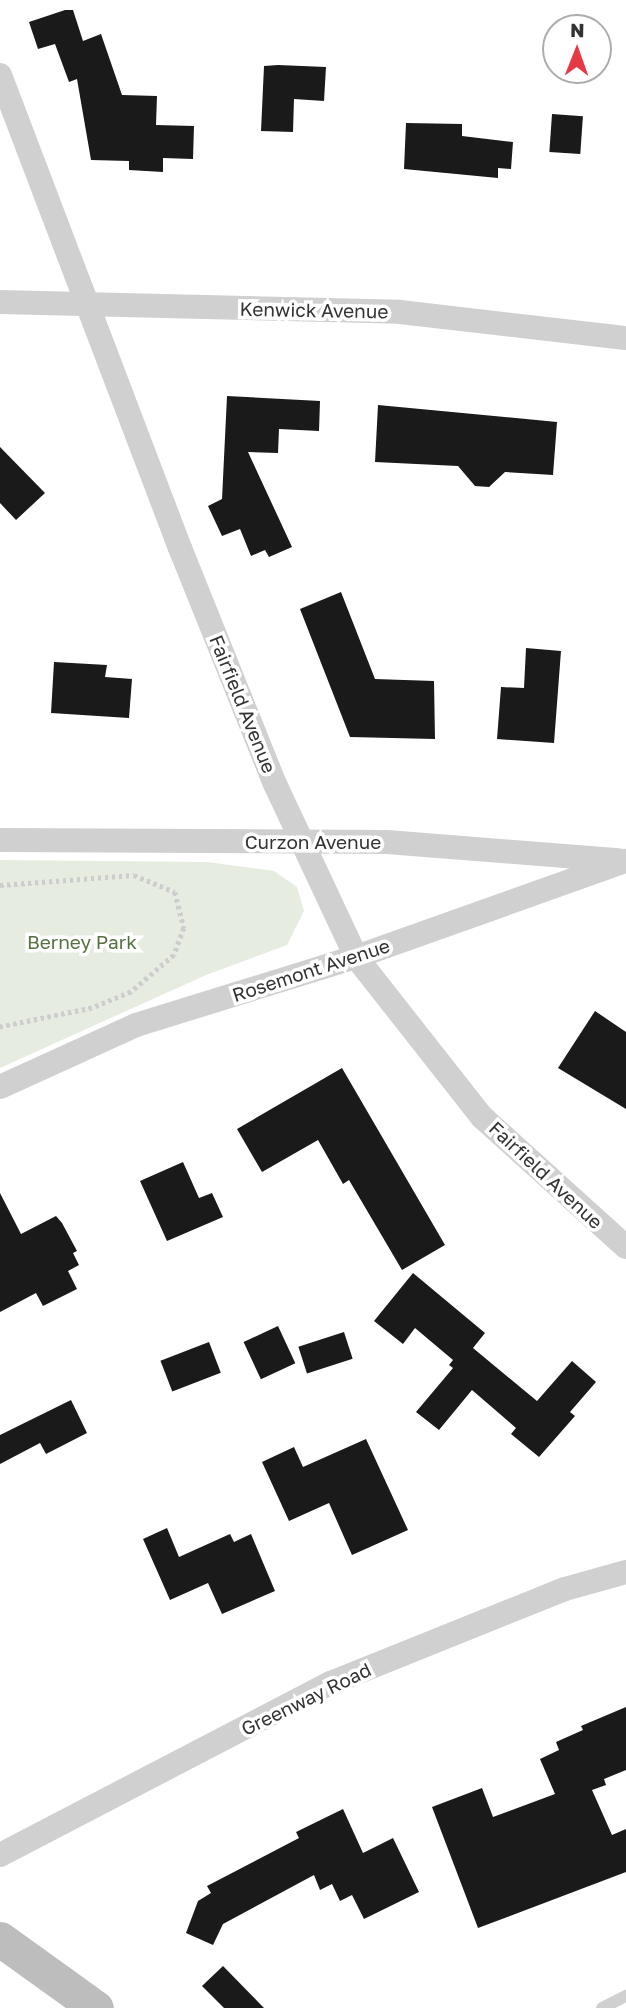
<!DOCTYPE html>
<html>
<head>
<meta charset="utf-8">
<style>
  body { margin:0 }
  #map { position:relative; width:626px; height:2008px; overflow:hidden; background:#fff; font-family:"Golos Text",sans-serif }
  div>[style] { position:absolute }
  .green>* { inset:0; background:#e6ecdf }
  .building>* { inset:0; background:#1a1a1a; transform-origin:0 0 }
  .path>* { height:4.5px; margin-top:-2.25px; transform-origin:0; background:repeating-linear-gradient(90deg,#cdcdcd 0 3.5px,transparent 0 7px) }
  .lane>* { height:12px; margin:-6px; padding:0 6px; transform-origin:6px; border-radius:6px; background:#d0d0d0 }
  .street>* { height:24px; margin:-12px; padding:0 12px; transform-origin:12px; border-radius:12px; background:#d0d0d0 }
  .secondary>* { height:35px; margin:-17.5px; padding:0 17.5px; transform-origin:17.5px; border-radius:17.5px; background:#bdbdbd }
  span { translate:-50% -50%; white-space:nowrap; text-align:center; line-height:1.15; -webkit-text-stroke:7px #fff; paint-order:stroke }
  .street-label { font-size:19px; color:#333 }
  .park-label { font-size:19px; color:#56703f }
  .north { position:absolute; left:542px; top:14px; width:70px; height:70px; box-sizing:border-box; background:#fff; border:2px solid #adadad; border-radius:50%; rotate:1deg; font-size:19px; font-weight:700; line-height:28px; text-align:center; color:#333 }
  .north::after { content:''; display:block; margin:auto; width:24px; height:32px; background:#e63946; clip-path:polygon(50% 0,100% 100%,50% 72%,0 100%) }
</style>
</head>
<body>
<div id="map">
  <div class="green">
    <i style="clip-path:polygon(0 860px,207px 862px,274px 871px,297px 887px,304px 911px,287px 945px,206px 975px,0 1068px)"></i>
  </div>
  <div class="building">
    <i style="clip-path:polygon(65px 10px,73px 10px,83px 41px,101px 34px,122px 95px,157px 96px,156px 125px,194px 126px,193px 159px,163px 158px,163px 172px,129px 170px,129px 161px,91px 160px,77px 79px,69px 82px,55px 44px,38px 49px,29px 22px)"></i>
    <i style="clip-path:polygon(278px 65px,326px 67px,324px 101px,294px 99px,293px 132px,261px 131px,264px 66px)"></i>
    <i style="left:552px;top:114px;width:31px;height:38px;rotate:4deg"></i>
    <i style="clip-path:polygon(406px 123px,462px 124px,462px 136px,513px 142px,511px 169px,498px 168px,498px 178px,404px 169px)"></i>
    <i style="clip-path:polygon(227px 396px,320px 401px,319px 431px,279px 429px,278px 453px,248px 452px,292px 547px,269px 557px,265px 550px,251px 556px,240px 529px,222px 536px,208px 506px,222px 499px)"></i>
    <i style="clip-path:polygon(378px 405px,557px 422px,553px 475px,505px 472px,489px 487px,475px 486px,458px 466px,375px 462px)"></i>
    <i style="clip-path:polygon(0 447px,45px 493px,16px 520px,0 503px)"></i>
    <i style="clip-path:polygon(341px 592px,375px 679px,434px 681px,435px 739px,350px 737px,300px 609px)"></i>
    <i style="clip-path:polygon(526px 648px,561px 651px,554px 743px,497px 739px,501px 687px,524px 688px)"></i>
    <i style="clip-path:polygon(54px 662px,107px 665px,105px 677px,132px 679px,129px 718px,51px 713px)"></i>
    <i style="clip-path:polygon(595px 1011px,626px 1032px,626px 1109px,558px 1068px)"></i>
    <i style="clip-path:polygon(342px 1068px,445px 1245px,402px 1270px,349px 1180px,343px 1184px,318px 1140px,262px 1172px,237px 1129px)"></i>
    <i style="clip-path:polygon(183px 1162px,199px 1198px,212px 1193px,223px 1217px,167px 1241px,140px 1181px)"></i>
    <i style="clip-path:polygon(0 1193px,21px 1234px,56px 1216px,62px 1223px,77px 1251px,73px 1253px,79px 1265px,68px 1271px,77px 1289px,43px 1306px,36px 1293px,0 1312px)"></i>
    <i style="clip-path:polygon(413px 1273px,485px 1333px,473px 1348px,537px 1401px,572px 1361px,596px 1382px,570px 1412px,575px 1416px,539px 1457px,511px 1434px,516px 1428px,472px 1390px,439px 1430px,416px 1412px,453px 1368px,449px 1365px,453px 1360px,415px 1328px,403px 1344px,374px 1321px)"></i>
    <i style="left:278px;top:1326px;width:41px;height:38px;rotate:65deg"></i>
    <i style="left:344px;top:1332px;width:28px;height:48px;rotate:72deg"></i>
    <i style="left:209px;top:1342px;width:33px;height:52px;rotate:69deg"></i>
    <i style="clip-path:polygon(71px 1400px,87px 1433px,46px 1454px,40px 1443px,0 1464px,0 1435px)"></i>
    <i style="clip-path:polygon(366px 1439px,408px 1530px,352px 1555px,329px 1503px,289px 1521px,262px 1462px,294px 1447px,303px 1467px)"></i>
    <i style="clip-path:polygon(167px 1528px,179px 1557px,230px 1534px,234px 1542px,251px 1534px,275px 1591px,222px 1614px,208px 1583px,170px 1600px,143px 1539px)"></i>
    <i style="clip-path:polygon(626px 1707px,626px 1770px,604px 1779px,606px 1785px,592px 1790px,612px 1835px,626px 1829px,626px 1872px,478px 1928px,432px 1807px,482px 1788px,493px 1817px,555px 1794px,540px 1759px,559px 1750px,556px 1742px,583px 1730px,581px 1726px)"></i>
    <i style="clip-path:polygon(343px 1809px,363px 1853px,393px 1838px,419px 1892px,364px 1919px,352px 1895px,340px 1901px,332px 1884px,320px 1890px,314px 1875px,223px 1924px,213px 1945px,186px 1933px,198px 1901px,211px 1893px,207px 1886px,299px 1838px,296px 1832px)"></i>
    <i style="clip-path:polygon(223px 1966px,264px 2008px,224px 2008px,202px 1986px)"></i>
  </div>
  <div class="path">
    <i style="left:0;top:885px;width:134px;rotate:-4.3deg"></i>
    <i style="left:134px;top:875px;width:44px;rotate:22.5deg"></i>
    <i style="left:175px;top:892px;width:37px;rotate:76deg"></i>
    <i style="left:184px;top:928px;width:29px;rotate:110deg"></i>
    <i style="left:174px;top:955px;width:57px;rotate:139.3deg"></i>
    <i style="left:131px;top:992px;width:42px;rotate:157.7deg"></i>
    <i style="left:92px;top:1008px;width:94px;rotate:168.3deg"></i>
  </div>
  <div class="lane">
    <i style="left:602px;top:2008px;width:27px;rotate:-27deg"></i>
  </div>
  <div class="street">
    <i style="left:0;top:75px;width:506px;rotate:69.17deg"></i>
    <i style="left:180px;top:548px;width:254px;rotate:68.1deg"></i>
    <i style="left:275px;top:784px;width:191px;rotate:64.9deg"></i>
    <i style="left:356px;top:957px;width:204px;rotate:51.8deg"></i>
    <i style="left:482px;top:1117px;width:194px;rotate:42.1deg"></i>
    <i style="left:0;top:302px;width:400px;rotate:1.4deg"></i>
    <i style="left:400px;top:312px;width:227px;rotate:6.6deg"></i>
    <i style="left:0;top:840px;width:387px;rotate:0.3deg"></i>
    <i style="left:387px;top:842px;width:232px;rotate:4.5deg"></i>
    <i style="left:0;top:1087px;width:149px;rotate:-24.5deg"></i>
    <i style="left:136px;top:1025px;width:230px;rotate:-17.2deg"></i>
    <i style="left:356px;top:957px;width:287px;rotate:-19.6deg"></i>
    <i style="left:0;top:1855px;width:373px;rotate:-27.5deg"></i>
    <i style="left:331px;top:1683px;width:252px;rotate:-21.9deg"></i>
    <i style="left:565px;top:1589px;width:63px;rotate:-15.6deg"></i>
  </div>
  <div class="secondary">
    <i style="left:0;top:1939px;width:118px;rotate:35.7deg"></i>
  </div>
  <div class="street-label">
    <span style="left:314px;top:310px;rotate:1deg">Kenwick Avenue</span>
    <span style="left:243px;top:704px;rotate:68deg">Fairfield Avenue</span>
    <span style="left:313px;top:842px">Curzon Avenue</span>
    <span style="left:311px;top:970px;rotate:-18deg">Rosemont Avenue</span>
    <span style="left:546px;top:1175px;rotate:43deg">Fairfield Avenue</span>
    <span style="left:306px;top:1699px;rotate:-26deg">Greenway Road</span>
  </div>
  <div class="park-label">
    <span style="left:82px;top:942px">Berney Park</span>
  </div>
  <div class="north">N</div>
</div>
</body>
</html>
